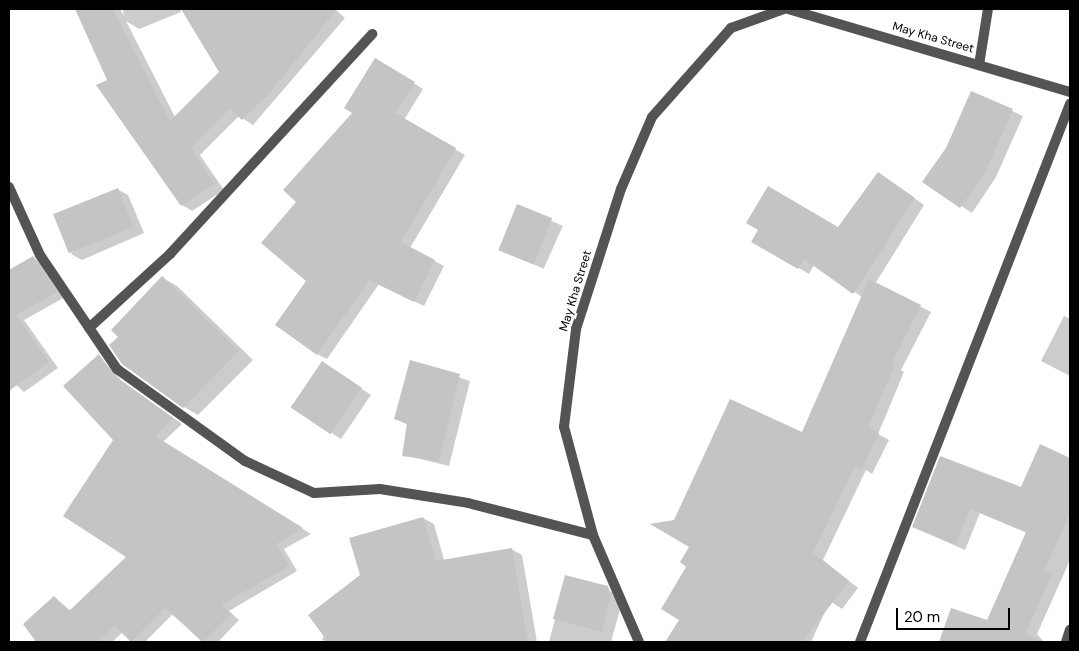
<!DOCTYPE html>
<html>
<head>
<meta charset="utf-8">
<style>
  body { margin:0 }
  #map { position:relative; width:1079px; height:651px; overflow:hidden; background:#fff; font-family:"DM Sans",sans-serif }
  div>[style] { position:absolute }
  .shadow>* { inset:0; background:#0003; transform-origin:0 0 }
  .building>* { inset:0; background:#c4c4c4; transform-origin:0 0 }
  .minor>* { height:10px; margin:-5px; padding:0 5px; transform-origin:5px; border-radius:5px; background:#545454 }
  span { translate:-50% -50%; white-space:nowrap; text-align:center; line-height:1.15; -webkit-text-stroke:4.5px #fff; paint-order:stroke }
  .street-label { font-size:12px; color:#000 }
  .frame { position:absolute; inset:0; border:10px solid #000; pointer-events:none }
  .scale { position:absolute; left:896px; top:608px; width:114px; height:22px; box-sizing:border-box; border:2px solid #000; border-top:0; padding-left:6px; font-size:15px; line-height:18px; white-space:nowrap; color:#000; -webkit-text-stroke:4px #fff; paint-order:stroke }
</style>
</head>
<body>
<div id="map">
  <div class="shadow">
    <i style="clip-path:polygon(96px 9px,120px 9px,124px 16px,123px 9px,180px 9px,181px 12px,139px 29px,126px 21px,175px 117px,221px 73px,187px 18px,202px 9px,234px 9px,248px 31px,266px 9px,335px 9px,345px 18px,253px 125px,239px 116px,200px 155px,224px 190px,192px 211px,182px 205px,108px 81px,80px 16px)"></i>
    <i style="clip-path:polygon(385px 65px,423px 89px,404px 120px,465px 155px,410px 248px,444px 266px,424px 306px,379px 284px,327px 359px,317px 354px,298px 201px)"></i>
    <i style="clip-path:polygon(972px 92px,1023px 116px,996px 177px,972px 213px,924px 181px,947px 148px)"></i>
    <i style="clip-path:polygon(889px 180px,924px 205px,875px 284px,931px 312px,901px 370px,904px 372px,878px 434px,889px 440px,872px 474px,866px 470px,823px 560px,858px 588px,842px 609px,830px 601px,811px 642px,673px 642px,669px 640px,681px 620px,691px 547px,674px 521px,803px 433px,862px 297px,814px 265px,809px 274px,753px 241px,839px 228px)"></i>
    <i style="clip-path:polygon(117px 189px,128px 195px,144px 233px,82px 260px,71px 254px)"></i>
    <i style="left:518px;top:206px;width:49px;height:47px;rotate:24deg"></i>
    <i style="clip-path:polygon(33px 258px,43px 263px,65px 297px,24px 320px,58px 368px,24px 392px,9px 378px,9px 271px)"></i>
    <i style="clip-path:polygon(163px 278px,177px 286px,253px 360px,198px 415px,184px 407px,120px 337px)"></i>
    <i style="clip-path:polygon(1064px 316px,1070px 319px,1070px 376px,1041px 361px)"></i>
    <i style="clip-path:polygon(99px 356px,122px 381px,182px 424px,163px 442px,311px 534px,284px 549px,297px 571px,229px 611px,239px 620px,218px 642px,202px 642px,173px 614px,145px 642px,134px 642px,123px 632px,112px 642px,42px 642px,25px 624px,54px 597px,71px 611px,128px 557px,115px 440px)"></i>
    <i style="clip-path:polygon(411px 361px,470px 381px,449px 466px,404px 455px,408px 425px,395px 419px)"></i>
    <i style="clip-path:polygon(333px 369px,371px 395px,341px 439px,291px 406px)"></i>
    <i style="clip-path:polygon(1041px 446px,1070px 460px,1070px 560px,1037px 634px,1044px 642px,941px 642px,952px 609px,988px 622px,1027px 533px,980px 513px,965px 550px,914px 527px,1022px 489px)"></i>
    <i style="clip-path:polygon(423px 518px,434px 524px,444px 560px,511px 549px,522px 555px,537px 642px,324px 642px,322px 639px,362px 576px)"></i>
    <i style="clip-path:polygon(566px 577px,618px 594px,622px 602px,611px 642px,549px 642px)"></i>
  </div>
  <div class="building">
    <i style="clip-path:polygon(75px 9px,113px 9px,170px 121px,219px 72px,181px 9px,337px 9px,271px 91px,242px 120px,230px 109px,191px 148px,215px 184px,181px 206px,96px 85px,107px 80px)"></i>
    <i style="clip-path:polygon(375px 58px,415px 82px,395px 113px,456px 148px,401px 242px,435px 260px,414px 302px,369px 280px,317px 355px,275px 325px,306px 281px,261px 243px,296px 202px,283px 190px,352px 113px,344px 108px)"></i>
    <i style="clip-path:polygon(971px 91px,1013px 109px,986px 171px,960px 208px,922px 182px,946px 148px)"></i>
    <i style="clip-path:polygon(878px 172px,915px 198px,853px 294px,804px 259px,798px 269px,751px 242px,758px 230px,746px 223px,768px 186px,838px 227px)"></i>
    <i style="left:118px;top:188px;width:42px;height:70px;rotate:68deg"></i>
    <i style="left:517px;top:204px;width:38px;height:50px;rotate:22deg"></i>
    <i style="clip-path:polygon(33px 256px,57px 292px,16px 315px,49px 362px,9px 391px,9px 270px)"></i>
    <i style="clip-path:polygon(162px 276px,239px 351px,183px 408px,122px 364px,109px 345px,118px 337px,111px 330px)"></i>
    <i style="clip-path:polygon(869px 279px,921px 305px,892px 363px,895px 365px,868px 427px,879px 433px,862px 469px,855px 466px,813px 553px,849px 581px,802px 642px,665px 642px,679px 620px,661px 609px,686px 567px,680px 562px,689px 547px,650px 524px,674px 520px,730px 399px,802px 432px)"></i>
    <i style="clip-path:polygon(99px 354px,113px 375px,173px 418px,155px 436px,303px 528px,276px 544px,289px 566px,221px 605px,231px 614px,203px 642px,165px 608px,131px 642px,115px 626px,97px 642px,36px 642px,23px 624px,54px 596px,69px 611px,126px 557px,63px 516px,113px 440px,63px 386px)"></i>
    <i style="clip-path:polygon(410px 360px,460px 374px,439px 461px,402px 456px,407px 423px,394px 419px)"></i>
    <i style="left:322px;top:361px;width:48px;height:56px;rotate:34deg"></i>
    <i style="clip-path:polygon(1040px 444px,1070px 458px,1070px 513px,1044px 571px,1052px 574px,1025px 634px,1037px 638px,1036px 642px,939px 642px,951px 608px,987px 620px,1026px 532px,970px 509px,955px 545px,912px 527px,940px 456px,1021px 487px)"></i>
    <i style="clip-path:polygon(423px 517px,436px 561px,512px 548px,528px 642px,328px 642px,308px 615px,360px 575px,349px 538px)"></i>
    <i style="clip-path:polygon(565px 575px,608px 586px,611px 595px,602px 632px,553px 619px)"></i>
  </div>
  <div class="minor">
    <i style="left:788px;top:9px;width:294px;rotate:16.4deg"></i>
    <i style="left:979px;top:65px;width:57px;rotate:-80.9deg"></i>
    <i style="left:9px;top:187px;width:75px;rotate:65.5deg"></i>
    <i style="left:40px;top:255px;width:138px;rotate:56deg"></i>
    <i style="left:117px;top:369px;width:158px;rotate:35.7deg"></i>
    <i style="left:245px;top:461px;width:76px;rotate:24.9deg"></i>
    <i style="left:314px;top:493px;width:66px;rotate:-3.5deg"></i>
    <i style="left:380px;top:489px;width:89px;rotate:9deg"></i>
    <i style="left:468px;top:503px;width:129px;rotate:14.4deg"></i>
    <i style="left:89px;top:328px;width:110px;rotate:-42.4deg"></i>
    <i style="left:170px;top:254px;width:299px;rotate:-47.4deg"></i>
    <i style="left:639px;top:642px;width:116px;rotate:-113.3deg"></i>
    <i style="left:593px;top:535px;width:112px;rotate:-105deg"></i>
    <i style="left:564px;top:427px;width:99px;rotate:-83deg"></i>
    <i style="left:576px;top:329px;width:147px;rotate:-72.2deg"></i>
    <i style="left:621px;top:189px;width:78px;rotate:-66.7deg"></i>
    <i style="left:652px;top:117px;width:119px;rotate:-48.4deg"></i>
    <i style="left:731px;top:28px;width:56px;rotate:-19.7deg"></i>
    <i style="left:860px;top:642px;width:578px;rotate:-68.68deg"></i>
    <i style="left:1066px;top:642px;width:13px;rotate:-72deg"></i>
  </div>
  <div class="street-label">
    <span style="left:933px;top:38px;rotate:16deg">May Kha Street</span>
    <span style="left:576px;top:291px;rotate:-73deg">May Kha Street</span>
  </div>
  <div class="frame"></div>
  <div class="scale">20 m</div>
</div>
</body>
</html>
